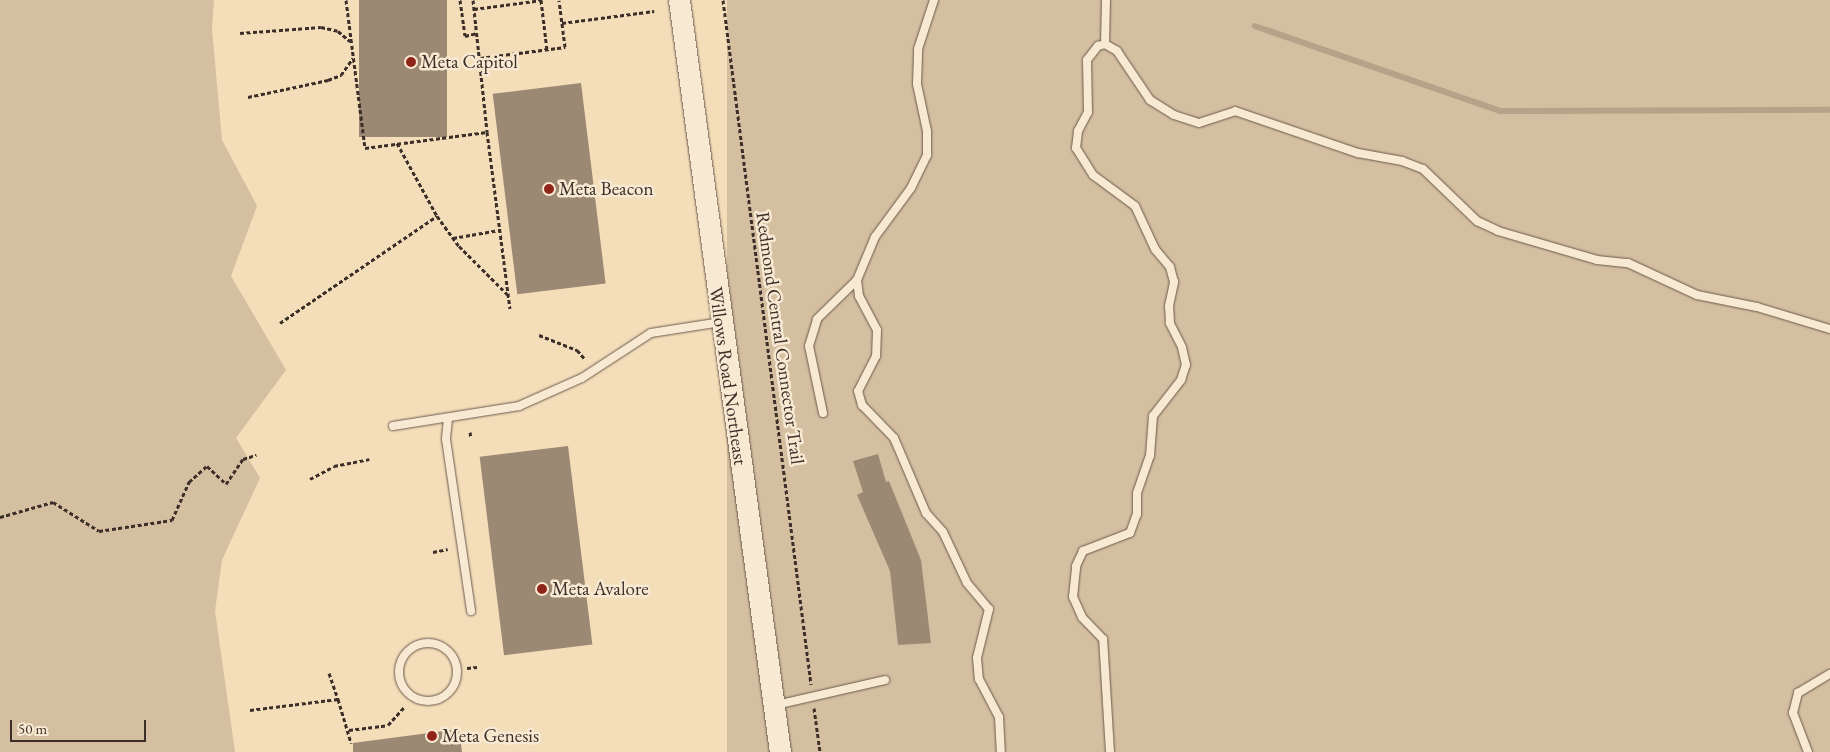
<!DOCTYPE html>
<html>
<head>
<meta charset="utf-8">
<style>
  body { margin:0 }
  #map { position:relative; width:1830px; height:752px; overflow:hidden; background:#f4ddb9; font-family:"EB Garamond",serif }
  div>[style] { position:absolute }
  .green>* { inset:0; background:#d5bfa1; transform-origin:0 0 }
  .stream>* { height:5.5px; margin:-2.75px; padding:0 2.75px; transform-origin:2.75px; border-radius:2.75px; background:#b5a288 }
  .building>* { inset:0; background:#9c8974; transform-origin:0 0 }
  .path>* { height:3px; margin-top:-1.5px; transform-origin:0; background:repeating-linear-gradient(90deg,#3c2e29 0 4px,transparent 0 6.5px) }
  .roads { filter:drop-shadow(0 0 1px #6a5a4d) drop-shadow(0 0 1px #6a5a4d) }
  .service>* { height:8px; margin:-4px; padding:0 4px; transform-origin:4px; border-radius:4px; background:#f8e9d2 }
  .service>.ring { margin:-4px; padding:0; box-sizing:content-box; background:none; border:8px solid #f8e9d2; border-radius:50% }
  .secondary>* { height:21px; margin:-10.5px; padding:0 10.5px; transform-origin:10.5px; border-radius:10.5px; background:#f8e9d2 }
  .dots>* { width:14px; height:14px; translate:-50% -50%; box-sizing:border-box; border:2px solid #f8e9d2; border-radius:50% }
  span { translate:-50% -50%; white-space:nowrap; text-align:center; line-height:1.15; -webkit-text-stroke:5px #f8e9d2; paint-order:stroke }
  .poi-label { font-size:19px; color:#3c2e29 }
  .left { translate:0 -50%; text-align:left }
  .street-label { font-size:19px; color:#3c2e29 }
  .scale { position:absolute; left:10px; top:720px; width:136px; height:22px; box-sizing:border-box; border:2px solid #3c2e29; border-top:0; padding-left:6px; font-size:15px; line-height:18px; white-space:nowrap; color:#3c2e29; -webkit-text-stroke:4px #f8e9d2; paint-order:stroke }
</style>
</head>
<body>
<div id="map">
  <div class="green">
    <i style="clip-path:polygon(0 0,214px 0,212px 29px,222px 140px,257px 206px,231px 276px,286px 370px,236px 438px,260px 478px,222px 560px,215px 611px,235px 752px,0 752px)"></i>
    <i style="left:727px;top:0;width:1103px;height:759px"></i>
  </div>
  <div class="stream">
    <i style="left:1255px;top:26px;width:259px;rotate:19.1deg"></i>
    <i style="left:1500px;top:111px;width:330px;rotate:-0.2deg"></i>
  </div>
  <div class="building">
    <i style="left:359px;top:0;width:88px;height:137px"></i>
    <i style="left:581px;top:83px;width:202px;height:89px;rotate:83deg"></i>
    <i style="left:568px;top:446px;width:200px;height:89px;rotate:83deg"></i>
    <i style="clip-path:polygon(878px 454px,886px 482px,889px 481px,921px 560px,931px 643px,898px 645px,890px 571px,857px 495px,863px 492px,853px 461px)"></i>
    <i style="clip-path:polygon(459px 729px,462px 752px,353px 752px,353px 743px)"></i>
  </div>
  <div class="path">
    <i style="left:346px;top:0;width:149px;rotate:82.7deg"></i>
    <i style="left:365px;top:148px;width:123px;rotate:-7.5deg"></i>
    <i style="left:487px;top:132px;width:178px;rotate:82.6deg"></i>
    <i style="left:460px;top:0;width:36px;rotate:82deg"></i>
    <i style="left:465px;top:36px;width:12px;rotate:-14deg"></i>
    <i style="left:473px;top:0;width:133px;rotate:83.9deg"></i>
    <i style="left:541px;top:0;width:50px;rotate:83.2deg"></i>
    <i style="left:723px;top:0;width:690px;rotate:82.67deg"></i>
    <i style="left:474px;top:9px;width:69px;rotate:-7.5deg"></i>
    <i style="left:562px;top:23px;width:93px;rotate:-7.4deg"></i>
    <i style="left:240px;top:33px;width:81px;rotate:-4.2deg"></i>
    <i style="left:321px;top:27px;width:17px;rotate:13deg"></i>
    <i style="left:338px;top:31px;width:16px;rotate:40deg"></i>
    <i style="left:480px;top:58px;width:86px;rotate:-7.4deg"></i>
    <i style="left:565px;top:47px;width:47px;rotate:-97.3deg"></i>
    <i style="left:248px;top:97px;width:82px;rotate:-12deg"></i>
    <i style="left:328px;top:80px;width:14px;rotate:-21deg"></i>
    <i style="left:341px;top:75px;width:21px;rotate:-55deg"></i>
    <i style="left:397px;top:143px;width:83px;rotate:61.3deg"></i>
    <i style="left:437px;top:216px;width:37px;rotate:54deg"></i>
    <i style="left:459px;top:246px;width:69px;rotate:45deg"></i>
    <i style="left:453px;top:238px;width:47px;rotate:-9.9deg"></i>
    <i style="left:280px;top:323px;width:190px;rotate:-34.3deg"></i>
    <i style="left:539px;top:335px;width:41px;rotate:21.5deg"></i>
    <i style="left:577px;top:350px;width:11px;rotate:49deg"></i>
    <i style="left:470px;top:432px;width:6px;rotate:81deg"></i>
    <i style="left:310px;top:479px;width:27px;rotate:-28deg"></i>
    <i style="left:334px;top:466px;width:36px;rotate:-11deg"></i>
    <i style="left:0;top:517px;width:55px;rotate:-15.8deg"></i>
    <i style="left:53px;top:502px;width:54px;rotate:32.2deg"></i>
    <i style="left:99px;top:531px;width:74px;rotate:-8.6deg"></i>
    <i style="left:172px;top:520px;width:42px;rotate:-65.9deg"></i>
    <i style="left:189px;top:482px;width:24px;rotate:-42deg"></i>
    <i style="left:207px;top:466px;width:26px;rotate:43deg"></i>
    <i style="left:226px;top:484px;width:30px;rotate:-56deg"></i>
    <i style="left:243px;top:459px;width:14px;rotate:-17deg"></i>
    <i style="left:433px;top:552px;width:15px;rotate:-11deg"></i>
    <i style="left:467px;top:668px;width:10px;rotate:-6deg"></i>
    <i style="left:329px;top:673px;width:28px;rotate:71deg"></i>
    <i style="left:814px;top:708px;width:44px;rotate:82.2deg"></i>
    <i style="left:250px;top:710px;width:89px;rotate:-7.1deg"></i>
    <i style="left:338px;top:699px;width:46px;rotate:73.5deg"></i>
    <i style="left:349px;top:730px;width:39px;rotate:-7deg"></i>
    <i style="left:388px;top:725px;width:25px;rotate:-48deg"></i>
  </div>
  <div class="roads">
    <div class="service">
      <i style="left:1105px;top:44px;width:44px;rotate:-88.7deg"></i>
      <i style="left:857px;top:280px;width:16px;rotate:83deg"></i>
      <i style="left:859px;top:296px;width:38px;rotate:62deg"></i>
      <i style="left:877px;top:330px;width:26px;rotate:92deg"></i>
      <i style="left:876px;top:356px;width:39px;rotate:117deg"></i>
      <i style="left:858px;top:391px;width:15px;rotate:74deg"></i>
      <i style="left:862px;top:405px;width:46px;rotate:45.9deg"></i>
      <i style="left:894px;top:438px;width:82px;rotate:66.9deg"></i>
      <i style="left:926px;top:513px;width:25px;rotate:48deg"></i>
      <i style="left:943px;top:532px;width:56px;rotate:64.8deg"></i>
      <i style="left:967px;top:583px;width:34px;rotate:50deg"></i>
      <i style="left:989px;top:609px;width:50px;rotate:103.8deg"></i>
      <i style="left:977px;top:658px;width:21px;rotate:85deg"></i>
      <i style="left:979px;top:679px;width:43px;rotate:62.2deg"></i>
      <i style="left:999px;top:717px;width:35px;rotate:87deg"></i>
      <i style="left:823px;top:413px;width:68px;rotate:-101.8deg"></i>
      <i style="left:809px;top:346px;width:28px;rotate:-73deg"></i>
      <i style="left:817px;top:319px;width:56px;rotate:-44.3deg"></i>
      <i style="left:857px;top:280px;width:47px;rotate:-67.3deg"></i>
      <i style="left:875px;top:237px;width:61px;rotate:-53.7deg"></i>
      <i style="left:911px;top:188px;width:37px;rotate:-64deg"></i>
      <i style="left:927px;top:155px;width:24px;rotate:-90deg"></i>
      <i style="left:927px;top:131px;width:48px;rotate:-102deg"></i>
      <i style="left:917px;top:84px;width:35px;rotate:-88deg"></i>
      <i style="left:918px;top:49px;width:52px;rotate:-71.9deg"></i>
      <i style="left:448px;top:419px;width:20px;rotate:96deg"></i>
      <i style="left:446px;top:439px;width:174px;rotate:81.7deg"></i>
      <i style="left:393px;top:426px;width:128px;rotate:-9deg"></i>
      <i style="left:519px;top:406px;width:69px;rotate:-24deg"></i>
      <i style="left:582px;top:378px;width:82px;rotate:-33.1deg"></i>
      <i style="left:651px;top:333px;width:71px;rotate:-8.9deg"></i>
      <i class="ring" style="left:399px;top:643px;width:50px;height:50px"></i>
      <i style="left:776px;top:705px;width:112px;rotate:-12.9deg"></i>
      <i style="left:1110px;top:752px;width:113px;rotate:-93.5deg"></i>
      <i style="left:1103px;top:639px;width:30px;rotate:-134deg"></i>
      <i style="left:1082px;top:617px;width:22px;rotate:-114deg"></i>
      <i style="left:1073px;top:597px;width:31px;rotate:-84deg"></i>
      <i style="left:1076px;top:566px;width:17px;rotate:-65deg"></i>
      <i style="left:1083px;top:551px;width:50px;rotate:-21deg"></i>
      <i style="left:1130px;top:533px;width:20px;rotate:-70deg"></i>
      <i style="left:1137px;top:514px;width:21px;rotate:-90deg"></i>
      <i style="left:1137px;top:493px;width:39px;rotate:-71deg"></i>
      <i style="left:1150px;top:456px;width:40px;rotate:-85.7deg"></i>
      <i style="left:1153px;top:416px;width:46px;rotate:-52.1deg"></i>
      <i style="left:1181px;top:380px;width:16px;rotate:-72deg"></i>
      <i style="left:1186px;top:365px;width:18px;rotate:-103deg"></i>
      <i style="left:1182px;top:347px;width:27px;rotate:-117deg"></i>
      <i style="left:1170px;top:323px;width:17px;rotate:-93deg"></i>
      <i style="left:1169px;top:306px;width:25px;rotate:-78deg"></i>
      <i style="left:1174px;top:282px;width:16px;rotate:-105deg"></i>
      <i style="left:1170px;top:267px;width:23px;rotate:-130deg"></i>
      <i style="left:1155px;top:249px;width:47px;rotate:-114.9deg"></i>
      <i style="left:1135px;top:206px;width:52px;rotate:-143.6deg"></i>
      <i style="left:1093px;top:175px;width:32px;rotate:-122deg"></i>
      <i style="left:1076px;top:148px;width:17px;rotate:-83deg"></i>
      <i style="left:1078px;top:131px;width:21px;rotate:-62deg"></i>
      <i style="left:1088px;top:112px;width:52px;rotate:-91.1deg"></i>
      <i style="left:1087px;top:60px;width:18px;rotate:-52deg"></i>
      <i style="left:1098px;top:46px;width:7px;rotate:-16deg"></i>
      <i style="left:1105px;top:44px;width:14px;rotate:30deg"></i>
      <i style="left:1117px;top:51px;width:59px;rotate:56deg"></i>
      <i style="left:1150px;top:100px;width:28px;rotate:32deg"></i>
      <i style="left:1174px;top:115px;width:26px;rotate:18deg"></i>
      <i style="left:1199px;top:123px;width:38px;rotate:-18deg"></i>
      <i style="left:1235px;top:111px;width:130px;rotate:18.9deg"></i>
      <i style="left:1358px;top:153px;width:45px;rotate:10.3deg"></i>
      <i style="left:1402px;top:161px;width:22px;rotate:21deg"></i>
      <i style="left:1423px;top:169px;width:75px;rotate:43.9deg"></i>
      <i style="left:1477px;top:221px;width:23px;rotate:25deg"></i>
      <i style="left:1498px;top:231px;width:103px;rotate:16.3deg"></i>
      <i style="left:1597px;top:260px;width:31px;rotate:6deg"></i>
      <i style="left:1628px;top:263px;width:76px;rotate:24.9deg"></i>
      <i style="left:1697px;top:295px;width:61px;rotate:11.3deg"></i>
      <i style="left:1757px;top:307px;width:76px;rotate:16.8deg"></i>
      <i style="left:1808px;top:752px;width:42px;rotate:-111deg"></i>
      <i style="left:1793px;top:713px;width:21px;rotate:-76deg"></i>
      <i style="left:1798px;top:693px;width:37px;rotate:-31deg"></i>
    </div>
    <div class="secondary">
      <i style="left:679px;top:0;width:759px;rotate:82.35deg"></i>
    </div>
  </div>
  <div class="dots">
    <i style="left:411px;top:62px;background:#8f2418"></i>
    <i style="left:549px;top:189px;background:#8f2418"></i>
    <i style="left:542px;top:589px;background:#8f2418"></i>
    <i style="left:432px;top:736px;background:#8f2418"></i>
  </div>
  <div class="poi-label">
    <span class="left" style="left:421px;top:62px">Meta Capitol</span>
    <span class="left" style="left:559px;top:189px">Meta Beacon</span>
    <span class="left" style="left:552px;top:589px">Meta Avalore</span>
    <span class="left" style="left:442px;top:736px">Meta Genesis</span>
  </div>
  <div class="street-label">
    <span style="left:780px;top:338px;rotate:82deg">Redmond Central Connector Trail</span>
    <span style="left:728px;top:376px;rotate:82deg">Willows Road Northeast</span>
  </div>
  <div class="scale">50 m</div>
</div>
</body>
</html>
